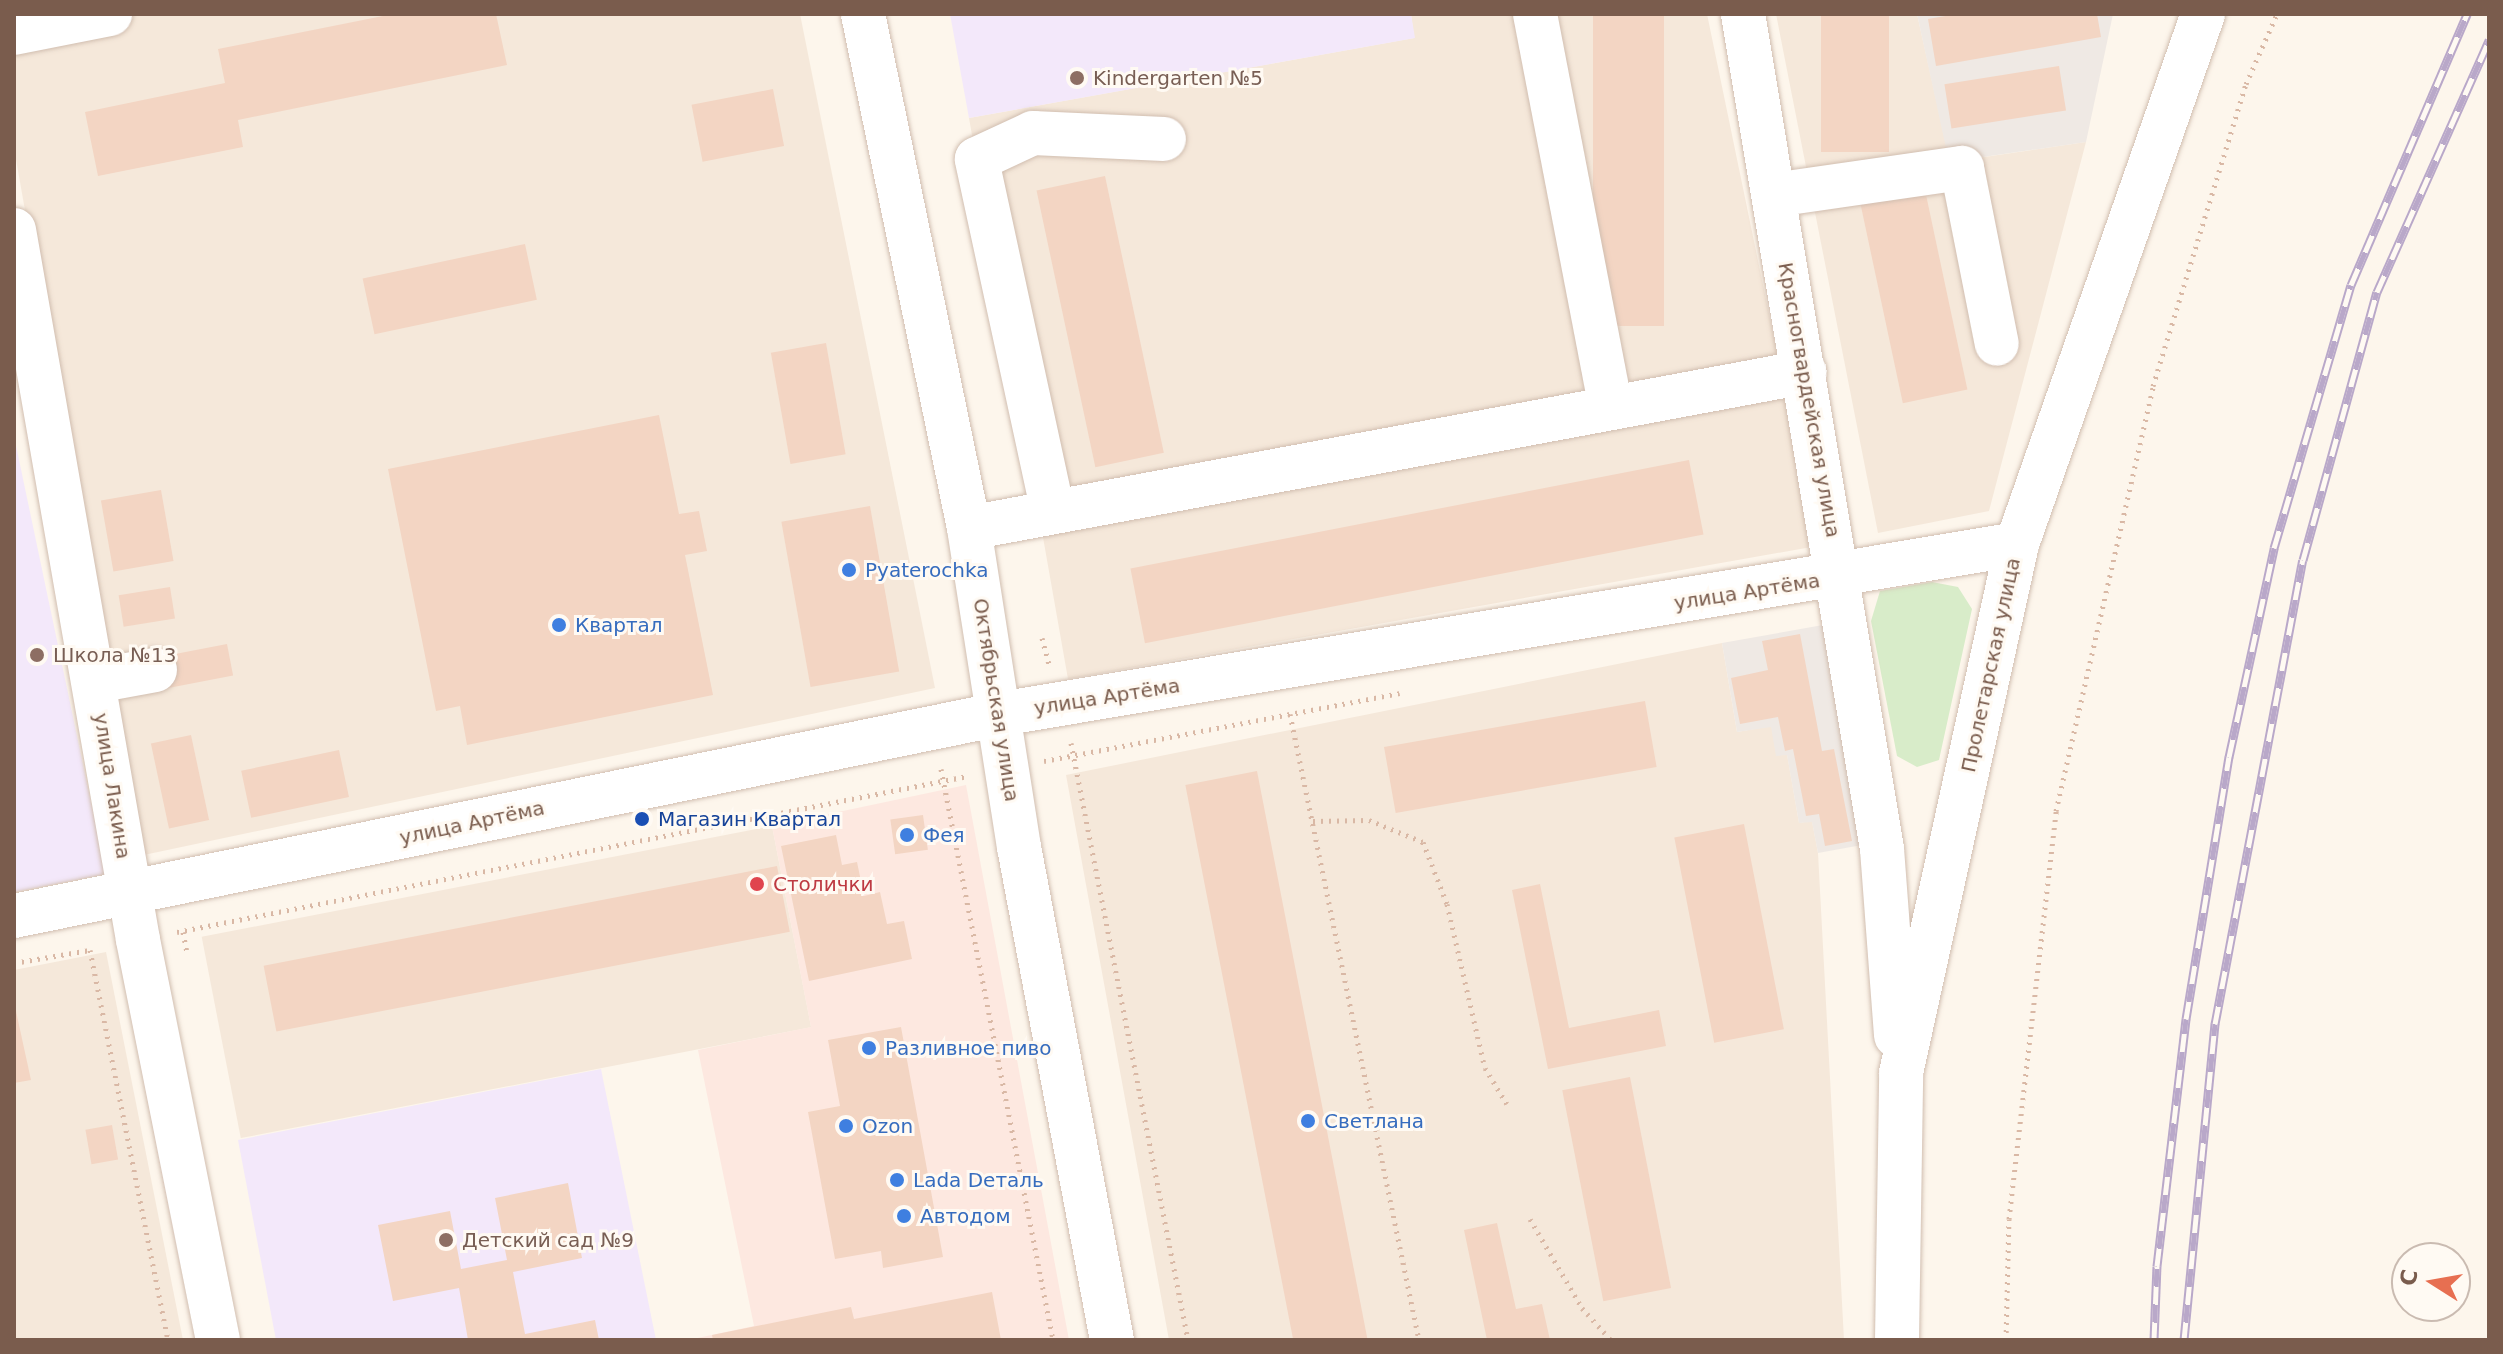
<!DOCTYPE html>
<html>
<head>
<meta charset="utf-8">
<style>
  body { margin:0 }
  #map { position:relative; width:2503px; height:1354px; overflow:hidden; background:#fdf6ec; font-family:"DejaVu Sans",sans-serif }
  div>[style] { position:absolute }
  .residential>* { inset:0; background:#f5e8da; transform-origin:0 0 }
  .commercial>* { inset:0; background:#fde8e0 }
  .industrial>* { inset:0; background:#efe9e4 }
  .education>* { inset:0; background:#f3e8fa }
  .green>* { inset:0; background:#d8ecc9 }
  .building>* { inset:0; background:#f3d5c3; transform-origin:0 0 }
  .path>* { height:5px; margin-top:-2.5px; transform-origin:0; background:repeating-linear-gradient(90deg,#d9b8a5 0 2px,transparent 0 8px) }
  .roads { filter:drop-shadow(0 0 2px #d1beb0) drop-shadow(0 0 2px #d1beb0) }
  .minor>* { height:44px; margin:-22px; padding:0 22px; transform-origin:22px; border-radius:22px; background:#fff }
  .rail>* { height:9px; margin-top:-4.5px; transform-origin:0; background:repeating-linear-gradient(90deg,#fffaf3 0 18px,#b9a8c9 0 36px); box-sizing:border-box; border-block:2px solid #b9a8c9 }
  .dots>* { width:22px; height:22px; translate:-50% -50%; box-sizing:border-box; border:4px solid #fffaf3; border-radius:50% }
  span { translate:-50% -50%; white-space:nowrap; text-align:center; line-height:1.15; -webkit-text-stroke:6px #fffaf3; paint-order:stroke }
  .education-label { font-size:20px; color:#785e54 }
  .left { translate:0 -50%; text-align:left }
  .street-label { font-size:20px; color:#7a5c4d }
  .shop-label { font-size:20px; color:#366cbe }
  .transit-label { font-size:20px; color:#164399 }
  .health-label { font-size:20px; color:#be3a42 }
  .frame { position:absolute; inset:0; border:16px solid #7a5c4d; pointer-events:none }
  .north { position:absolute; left:2391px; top:1242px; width:80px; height:80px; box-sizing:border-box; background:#fffaf3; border:2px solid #cabbb1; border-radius:50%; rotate:281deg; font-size:22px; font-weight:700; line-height:32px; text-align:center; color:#7a5c4d }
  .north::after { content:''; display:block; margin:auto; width:28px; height:36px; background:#e76f51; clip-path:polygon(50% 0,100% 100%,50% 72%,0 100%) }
</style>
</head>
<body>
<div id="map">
  <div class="residential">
    <i style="clip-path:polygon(14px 14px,800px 14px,935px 688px,139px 856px,14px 148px)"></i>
    <i style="clip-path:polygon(1411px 14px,1707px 14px,1817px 546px,1068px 679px,969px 118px,1414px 38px)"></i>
    <i style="clip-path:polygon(1776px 14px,1917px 14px,1950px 162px,2086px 142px,1989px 511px,1878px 533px)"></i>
    <i style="clip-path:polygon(1722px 643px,1737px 732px,1771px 726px,1787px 754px,1799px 823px,1812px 821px,1818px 853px,1844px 1340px,1169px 1340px,1066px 775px)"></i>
    <i style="left:772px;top:826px;width:205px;height:581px;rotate:79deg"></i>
    <i style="clip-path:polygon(106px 952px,183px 1340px,14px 1340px,14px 970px)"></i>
  </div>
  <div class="commercial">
    <i style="clip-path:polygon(966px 785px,1069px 1340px,688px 1340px,754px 1326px,698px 1050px,811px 1027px,772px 826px)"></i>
  </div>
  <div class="industrial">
    <i style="clip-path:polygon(1917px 14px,2113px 14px,2086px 142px,1949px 162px)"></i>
    <i style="clip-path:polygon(1823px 625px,1862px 845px,1818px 853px,1812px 822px,1799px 823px,1787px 755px,1776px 756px,1771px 727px,1737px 732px,1722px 643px)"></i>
  </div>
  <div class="education">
    <i style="clip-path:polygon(950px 14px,1411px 14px,1415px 38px,969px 118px)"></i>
    <i style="clip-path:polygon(14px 436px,106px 874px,14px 892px)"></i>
    <i style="clip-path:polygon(601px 1069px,656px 1340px,276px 1340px,238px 1140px)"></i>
  </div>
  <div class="green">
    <i style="clip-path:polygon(1932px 582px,1958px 587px,1972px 609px,1939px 760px,1917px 767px,1897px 756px,1871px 621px,1880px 591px)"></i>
  </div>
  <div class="building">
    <i style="clip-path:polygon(393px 14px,496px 14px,507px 65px,238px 120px,243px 147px,98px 176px,85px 112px,225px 83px,218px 49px)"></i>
    <i style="left:1593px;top:14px;width:71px;height:312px"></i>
    <i style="left:1821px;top:14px;width:68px;height:138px"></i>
    <i style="clip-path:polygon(1957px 14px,2097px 14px,2101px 37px,1936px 66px,1928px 19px)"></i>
    <i style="left:2059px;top:66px;width:45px;height:116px;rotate:81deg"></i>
    <i style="left:773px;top:89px;width:58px;height:83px;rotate:79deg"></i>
    <i style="left:1105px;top:176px;width:283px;height:70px;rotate:78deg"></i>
    <i style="left:1925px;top:190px;width:204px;height:66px;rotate:78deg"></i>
    <i style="left:525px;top:244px;width:57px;height:166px;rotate:78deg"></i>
    <i style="left:826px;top:343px;width:113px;height:56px;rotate:80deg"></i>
    <i style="clip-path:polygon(659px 415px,679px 514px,699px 511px,707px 551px,685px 555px,713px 695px,467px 745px,460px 706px,436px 711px,388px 469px)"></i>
    <i style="left:1689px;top:460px;width:76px;height:569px;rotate:79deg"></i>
    <i style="left:161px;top:490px;width:72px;height:61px;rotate:80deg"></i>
    <i style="left:870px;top:506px;width:168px;height:90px;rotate:80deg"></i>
    <i style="left:170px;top:587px;width:32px;height:52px;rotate:81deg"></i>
    <i style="clip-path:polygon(1800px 634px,1822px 751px,1834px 749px,1852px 841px,1825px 846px,1819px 814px,1806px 816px,1793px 749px,1785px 751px,1778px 717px,1740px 724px,1731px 678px,1768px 670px,1762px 641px)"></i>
    <i style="left:227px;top:644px;width:32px;height:66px;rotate:79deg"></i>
    <i style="left:1645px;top:701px;width:67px;height:265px;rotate:80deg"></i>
    <i style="left:191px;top:735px;width:87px;height:41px;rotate:78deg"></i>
    <i style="left:339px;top:750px;width:48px;height:100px;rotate:78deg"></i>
    <i style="left:1257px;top:771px;width:581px;height:73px;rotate:79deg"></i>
    <i style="left:923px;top:815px;width:35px;height:33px;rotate:82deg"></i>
    <i style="left:1744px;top:824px;width:209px;height:71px;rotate:79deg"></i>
    <i style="clip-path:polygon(836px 835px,842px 865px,857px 862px,864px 896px,880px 892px,887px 924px,904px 921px,912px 959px,809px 981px,781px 846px)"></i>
    <i style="left:777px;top:866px;width:67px;height:523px;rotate:79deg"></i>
    <i style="clip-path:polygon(1540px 884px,1569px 1028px,1659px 1010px,1666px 1046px,1548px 1069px,1512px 890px)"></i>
    <i style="clip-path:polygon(14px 1002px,31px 1080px,14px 1083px)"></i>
    <i style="clip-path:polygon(901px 1027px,943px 1257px,883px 1268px,881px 1251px,835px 1259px,808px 1112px,840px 1106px,828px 1040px)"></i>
    <i style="left:1630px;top:1077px;width:215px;height:69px;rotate:79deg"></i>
    <i style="left:112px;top:1125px;width:35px;height:27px;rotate:80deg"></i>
    <i style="clip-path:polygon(568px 1183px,582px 1258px,513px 1272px,525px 1334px,595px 1320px,599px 1340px,468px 1340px,459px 1288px,393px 1301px,378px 1225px,450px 1211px,461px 1269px,507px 1260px,495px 1198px)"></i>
    <i style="clip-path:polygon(1497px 1223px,1516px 1309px,1542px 1304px,1550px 1340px,1487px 1340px,1464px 1230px)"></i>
    <i style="clip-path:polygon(992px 1292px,1001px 1340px,713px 1340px,712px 1335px,851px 1307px,854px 1319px)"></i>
  </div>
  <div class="path">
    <i style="left:1042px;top:638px;width:27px;rotate:75deg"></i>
    <i style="left:1290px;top:714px;width:639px;rotate:78.36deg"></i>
    <i style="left:1071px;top:743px;width:608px;rotate:78.91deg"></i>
    <i style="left:1044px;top:761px;width:362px;rotate:-10.8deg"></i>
    <i style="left:941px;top:769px;width:582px;rotate:78.9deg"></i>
    <i style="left:1313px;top:821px;width:56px;rotate:-1deg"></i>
    <i style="left:1369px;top:820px;width:58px;rotate:22.2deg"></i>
    <i style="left:1423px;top:842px;width:66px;rotate:68.8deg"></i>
    <i style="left:1447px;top:904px;width:168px;rotate:77deg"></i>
    <i style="left:1485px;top:1068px;width:42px;rotate:58.6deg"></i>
    <i style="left:177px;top:932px;width:806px;rotate:-11.16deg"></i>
    <i style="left:183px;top:932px;width:21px;rotate:79deg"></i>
    <i style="left:14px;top:963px;width:77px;rotate:-9.7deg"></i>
    <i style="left:90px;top:950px;width:398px;rotate:78.7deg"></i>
    <i style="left:1530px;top:1219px;width:103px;rotate:59.7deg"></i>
    <i style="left:1582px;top:1308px;width:43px;rotate:47.8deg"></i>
    <i style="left:2006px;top:1340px;width:121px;rotate:-88.6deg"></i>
    <i style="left:2009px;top:1219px;width:411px;rotate:-83.4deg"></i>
    <i style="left:2056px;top:811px;width:436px;rotate:-77.1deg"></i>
    <i style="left:2153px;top:386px;width:316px;rotate:-72.9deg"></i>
    <i style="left:2246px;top:84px;width:77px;rotate:-66.1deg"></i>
  </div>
  <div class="roads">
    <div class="minor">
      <i style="left:863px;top:14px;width:525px;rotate:78.35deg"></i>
      <i style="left:969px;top:528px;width:323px;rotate:81.1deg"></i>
      <i style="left:1019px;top:847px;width:502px;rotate:79.32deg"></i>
      <i style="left:1535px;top:14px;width:401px;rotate:79.1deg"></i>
      <i style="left:1743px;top:14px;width:846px;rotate:80.55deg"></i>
      <i style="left:1882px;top:849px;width:187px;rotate:85.7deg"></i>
      <i style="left:14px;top:33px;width:98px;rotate:-11.2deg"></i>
      <i style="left:1774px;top:195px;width:190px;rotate:-8.2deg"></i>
      <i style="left:1962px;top:168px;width:179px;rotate:78.8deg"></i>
      <i style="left:14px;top:230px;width:721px;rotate:80.09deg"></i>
      <i style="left:138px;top:940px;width:408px;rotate:78.7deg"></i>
      <i style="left:1053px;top:512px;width:361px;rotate:-102.2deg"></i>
      <i style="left:977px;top:159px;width:62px;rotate:-24.9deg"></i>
      <i style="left:1033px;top:133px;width:131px;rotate:2.6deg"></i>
      <i style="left:969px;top:528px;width:850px;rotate:-10.57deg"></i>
      <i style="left:95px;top:681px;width:61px;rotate:-10.4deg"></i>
      <i style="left:14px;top:916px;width:1006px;rotate:-11.58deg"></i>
      <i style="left:1000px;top:714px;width:1031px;rotate:-9.49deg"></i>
      <i style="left:1897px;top:1340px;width:267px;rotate:-89.1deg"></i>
      <i style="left:1901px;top:1073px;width:542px;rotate:-77.63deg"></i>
      <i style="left:2017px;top:544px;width:562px;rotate:-70.66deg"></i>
    </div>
  </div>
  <div class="rail">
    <i style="left:2154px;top:1340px;width:74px;rotate:-87.7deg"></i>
    <i style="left:2157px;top:1266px;width:249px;rotate:-83.3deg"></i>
    <i style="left:2186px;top:1019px;width:266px;rotate:-80.7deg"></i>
    <i style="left:2229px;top:757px;width:214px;rotate:-77.8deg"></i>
    <i style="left:2274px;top:548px;width:274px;rotate:-73.7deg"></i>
    <i style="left:2351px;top:285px;width:295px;rotate:-66.8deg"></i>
    <i style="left:2184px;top:1340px;width:318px;rotate:-84.4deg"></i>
    <i style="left:2215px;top:1024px;width:472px;rotate:-79.3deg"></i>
    <i style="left:2303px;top:560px;width:278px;rotate:-74.6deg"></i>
    <i style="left:2377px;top:292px;width:276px;rotate:-66deg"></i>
  </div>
  <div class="dots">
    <i style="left:1077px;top:78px;background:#8d6e63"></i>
    <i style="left:849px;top:570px;background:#3f7fe0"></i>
    <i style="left:559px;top:625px;background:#3f7fe0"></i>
    <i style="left:37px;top:655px;background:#8d6e63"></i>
    <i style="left:642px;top:819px;background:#1a4fb4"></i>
    <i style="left:907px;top:835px;background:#3f7fe0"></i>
    <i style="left:757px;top:884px;background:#e0444e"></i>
    <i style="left:869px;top:1048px;background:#3f7fe0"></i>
    <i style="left:1308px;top:1121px;background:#3f7fe0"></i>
    <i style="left:846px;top:1126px;background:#3f7fe0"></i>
    <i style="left:897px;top:1180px;background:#3f7fe0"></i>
    <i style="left:904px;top:1216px;background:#3f7fe0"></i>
    <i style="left:446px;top:1240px;background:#8d6e63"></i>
  </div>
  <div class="education-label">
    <span class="left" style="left:1093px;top:78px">Kindergarten №5</span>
    <span class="left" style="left:53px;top:655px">Школа №13</span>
    <span class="left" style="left:462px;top:1240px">Детский сад №9</span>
  </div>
  <div class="street-label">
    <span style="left:1809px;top:400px;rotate:80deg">Красногвардейская улица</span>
    <span style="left:1747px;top:592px;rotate:-9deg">улица Артёма</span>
    <span style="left:1991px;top:665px;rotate:-78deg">Пролетарская улица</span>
    <span style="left:1107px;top:697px;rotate:-9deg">улица Артёма</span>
    <span style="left:996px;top:700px;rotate:81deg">Октябрьская улица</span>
    <span style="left:112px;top:786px;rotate:81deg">улица Лакина</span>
    <span style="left:472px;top:823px;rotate:-12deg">улица Артёма</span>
  </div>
  <div class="shop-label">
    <span class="left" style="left:865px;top:570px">Pyaterochka</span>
    <span class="left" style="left:575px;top:625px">Квартал</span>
    <span class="left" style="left:923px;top:835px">Фея</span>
    <span class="left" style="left:885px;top:1048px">Разливное пиво</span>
    <span class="left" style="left:1324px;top:1121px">Светлана</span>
    <span class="left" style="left:862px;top:1126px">Ozon</span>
    <span class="left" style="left:913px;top:1180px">Lada Dеталь</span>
    <span class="left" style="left:920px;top:1216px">Автодом</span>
  </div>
  <div class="transit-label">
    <span class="left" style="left:658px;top:819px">Магазин Квартал</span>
  </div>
  <div class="health-label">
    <span class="left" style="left:773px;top:884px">Столички</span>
  </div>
  <div class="frame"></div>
  <div class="north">С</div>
</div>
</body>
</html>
